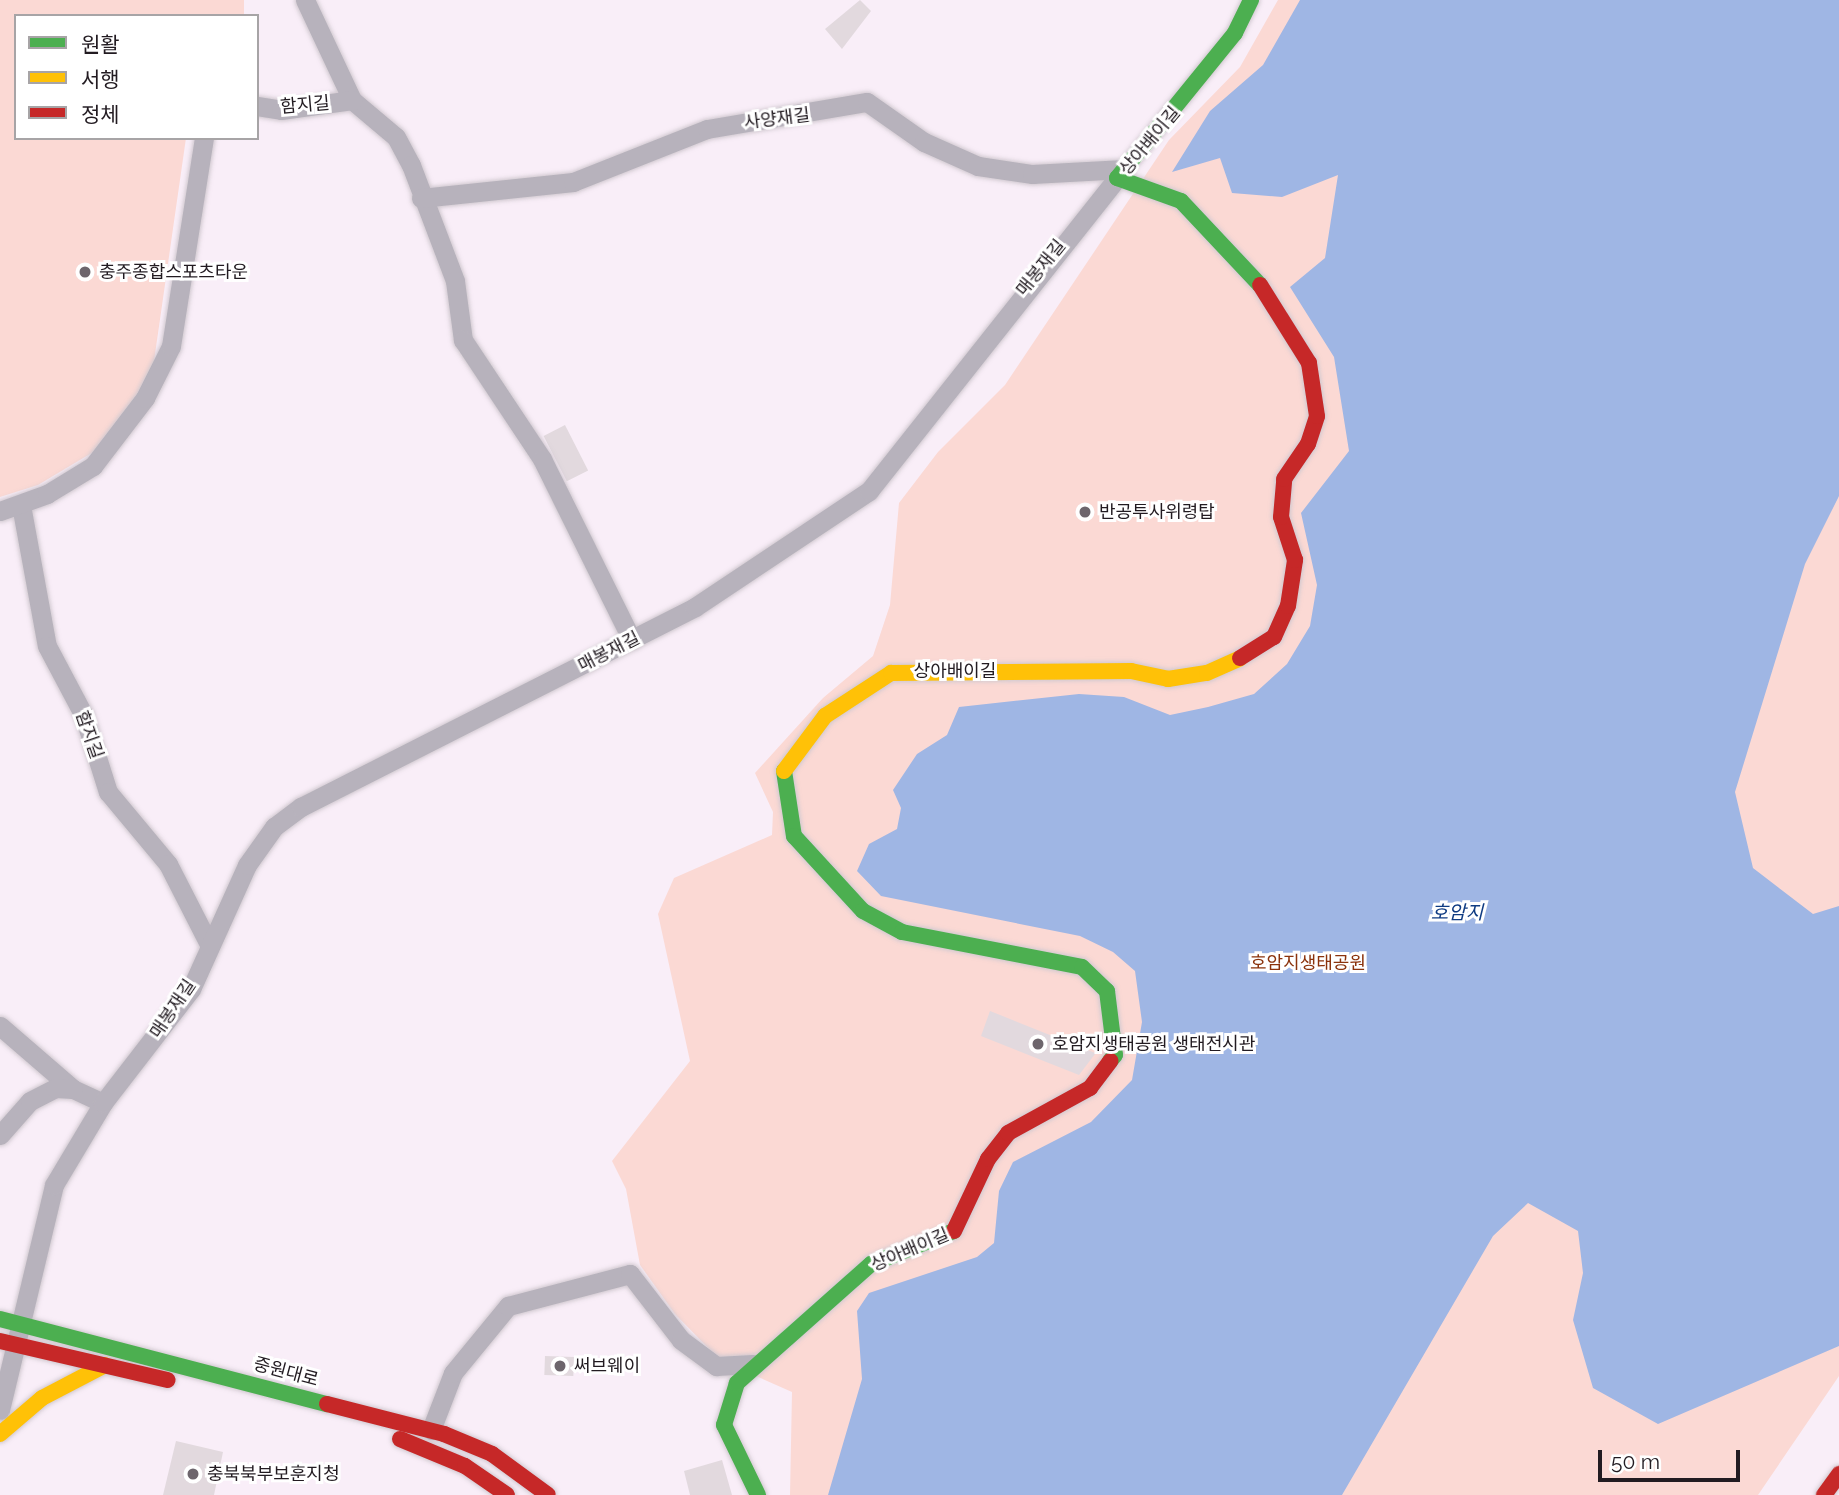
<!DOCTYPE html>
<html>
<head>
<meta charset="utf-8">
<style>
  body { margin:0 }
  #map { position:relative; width:1839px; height:1495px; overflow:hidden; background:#f9eef8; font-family:Raleway,"Noto Sans KR",sans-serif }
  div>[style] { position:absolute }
  .green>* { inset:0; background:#fbd9d4 }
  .water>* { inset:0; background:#9fb6e4 }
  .building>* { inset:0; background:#e2d9de; transform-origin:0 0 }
  .roads { filter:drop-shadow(0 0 2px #d1c9d0) drop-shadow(0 0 2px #d1c9d0) }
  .street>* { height:19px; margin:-9.5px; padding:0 9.5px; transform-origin:9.5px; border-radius:9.5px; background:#b7b2bc }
  .fast>* { height:16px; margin:-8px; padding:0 8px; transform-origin:8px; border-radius:8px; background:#4caf50 }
  .slow>* { height:16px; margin:-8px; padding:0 8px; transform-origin:8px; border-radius:8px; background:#ffc107 }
  .jam>* { height:16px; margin:-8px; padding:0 8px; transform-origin:8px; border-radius:8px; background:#c62828 }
  .dots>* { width:19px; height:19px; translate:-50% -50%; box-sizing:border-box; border:4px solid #fff; border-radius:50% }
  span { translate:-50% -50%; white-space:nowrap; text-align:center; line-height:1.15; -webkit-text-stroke:6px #fff; paint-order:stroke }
  .street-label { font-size:18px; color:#221b21 }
  .poi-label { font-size:18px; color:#221b21 }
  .left { translate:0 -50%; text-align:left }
  .park-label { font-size:18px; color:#8b330d }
  .water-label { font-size:19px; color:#0f3b82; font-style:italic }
  .legend { position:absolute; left:14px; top:14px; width:245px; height:126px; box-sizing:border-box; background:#fff; border:2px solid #a7a4a6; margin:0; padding:9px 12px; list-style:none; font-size:21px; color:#221b21 }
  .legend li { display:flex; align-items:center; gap:14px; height:35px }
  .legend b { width:35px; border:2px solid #a7a4a6 }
  .scale { position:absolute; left:1598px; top:1450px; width:142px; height:32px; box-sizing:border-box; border:4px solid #221b21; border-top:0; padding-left:9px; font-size:21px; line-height:24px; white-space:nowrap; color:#221b21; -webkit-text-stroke:5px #fff; paint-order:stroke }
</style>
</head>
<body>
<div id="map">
  <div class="green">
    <i style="clip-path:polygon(0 0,244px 0,244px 16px,16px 16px,16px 138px,186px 138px,153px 368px,127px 415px,95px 451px,38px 485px,0 497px)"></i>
    <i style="clip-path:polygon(1278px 0,1839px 0,1839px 1376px,1758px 1495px,790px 1495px,792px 1392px,720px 1360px,675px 1314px,640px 1265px,626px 1189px,612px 1161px,690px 1061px,658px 914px,674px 878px,772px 835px,773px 812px,755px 773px,823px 698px,873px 656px,890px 605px,899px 503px,938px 452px,1005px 385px,1169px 140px,1240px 67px)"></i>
  </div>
  <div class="water">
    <i style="clip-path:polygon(1300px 0,1839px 0,1839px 496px,1805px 564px,1735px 792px,1753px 868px,1813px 914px,1839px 906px,1839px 1346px,1658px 1424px,1593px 1388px,1573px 1320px,1583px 1273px,1578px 1231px,1528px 1203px,1493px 1236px,1342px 1495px,828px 1495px,862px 1379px,857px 1311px,869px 1293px,977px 1257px,994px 1243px,999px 1191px,1013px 1162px,1091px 1122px,1132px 1080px,1142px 1022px,1135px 971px,1113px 952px,1080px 936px,881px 896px,857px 871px,869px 844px,897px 829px,901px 808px,893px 790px,917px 754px,947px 735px,959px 707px,1079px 694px,1124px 697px,1170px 715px,1208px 707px,1254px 694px,1287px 664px,1310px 626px,1317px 585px,1301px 513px,1349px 451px,1334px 357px,1290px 287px,1325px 258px,1338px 175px,1282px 197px,1232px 193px,1220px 158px,1172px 172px,1210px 111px,1263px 65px)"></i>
  </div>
  <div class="building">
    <i style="clip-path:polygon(860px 0,871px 11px,842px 49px,825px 29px)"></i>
    <i style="left:565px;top:425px;width:51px;height:24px;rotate:63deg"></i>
    <i style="clip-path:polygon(990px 1011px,1095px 1053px,1095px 1054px,1079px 1075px,981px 1036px)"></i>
    <i style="left:545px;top:1356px;width:29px;height:19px;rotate:2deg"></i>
    <i style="clip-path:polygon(176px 1441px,223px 1452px,214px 1495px,163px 1495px)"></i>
    <i style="clip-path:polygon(722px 1460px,732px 1495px,690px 1495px,684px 1471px)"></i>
  </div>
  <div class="roads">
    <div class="street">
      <i style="left:305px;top:0;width:110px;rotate:64.8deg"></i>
      <i style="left:352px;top:100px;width:57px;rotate:40.1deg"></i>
      <i style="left:396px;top:137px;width:32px;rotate:62deg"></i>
      <i style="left:411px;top:165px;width:124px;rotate:69.2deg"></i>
      <i style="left:455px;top:281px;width:60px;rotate:82.3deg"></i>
      <i style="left:463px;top:340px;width:143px;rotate:56.4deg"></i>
      <i style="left:542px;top:459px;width:202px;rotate:63.6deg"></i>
      <i style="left:257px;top:106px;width:24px;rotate:9deg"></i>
      <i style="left:281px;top:110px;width:72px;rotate:-8deg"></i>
      <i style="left:421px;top:198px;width:153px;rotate:-6deg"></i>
      <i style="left:573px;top:182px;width:144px;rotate:-21.6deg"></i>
      <i style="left:707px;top:129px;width:162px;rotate:-9.6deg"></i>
      <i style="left:867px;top:102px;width:70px;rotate:35.1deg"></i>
      <i style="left:924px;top:142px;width:59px;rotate:24deg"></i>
      <i style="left:978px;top:166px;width:55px;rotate:8.4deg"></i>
      <i style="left:1032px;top:174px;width:92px;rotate:-3.1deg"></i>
      <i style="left:21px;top:505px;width:143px;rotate:79.6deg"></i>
      <i style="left:47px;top:646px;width:79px;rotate:62.1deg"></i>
      <i style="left:84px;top:716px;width:80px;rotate:72.5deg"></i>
      <i style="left:108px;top:792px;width:94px;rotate:50.2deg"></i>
      <i style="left:168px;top:864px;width:88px;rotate:62.9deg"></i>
      <i style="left:0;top:511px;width:50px;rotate:-19.9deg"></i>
      <i style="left:47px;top:494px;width:54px;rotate:-31.3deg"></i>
      <i style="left:93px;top:466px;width:86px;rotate:-52.6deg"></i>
      <i style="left:145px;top:398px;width:58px;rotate:-63.4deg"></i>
      <i style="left:171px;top:346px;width:211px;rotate:-81deg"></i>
      <i style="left:0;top:1026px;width:96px;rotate:40.8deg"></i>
      <i style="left:73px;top:1089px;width:33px;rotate:25deg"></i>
      <i style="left:0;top:1135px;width:45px;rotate:-48.6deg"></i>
      <i style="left:30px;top:1101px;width:28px;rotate:-27deg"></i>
      <i style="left:55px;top:1088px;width:18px;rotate:3deg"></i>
      <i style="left:0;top:1410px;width:231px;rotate:-76.5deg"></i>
      <i style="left:54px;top:1185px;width:96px;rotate:-59.1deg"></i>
      <i style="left:103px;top:1103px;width:144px;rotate:-52.3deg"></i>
      <i style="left:191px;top:989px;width:136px;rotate:-65.7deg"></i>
      <i style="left:247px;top:865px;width:47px;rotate:-54.6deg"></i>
      <i style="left:274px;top:827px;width:34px;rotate:-37deg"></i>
      <i style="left:301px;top:807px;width:442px;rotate:-26.9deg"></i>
      <i style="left:695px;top:607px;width:209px;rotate:-33.7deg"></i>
      <i style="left:869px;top:491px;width:399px;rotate:-51.6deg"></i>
      <i style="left:431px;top:1430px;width:61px;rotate:-68.9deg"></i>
      <i style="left:453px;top:1373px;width:87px;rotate:-50.6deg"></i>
      <i style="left:508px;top:1306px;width:126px;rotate:-14.7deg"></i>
      <i style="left:630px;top:1274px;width:83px;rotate:52.3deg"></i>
      <i style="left:681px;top:1340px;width:44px;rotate:36.6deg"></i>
      <i style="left:716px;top:1366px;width:37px;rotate:-3deg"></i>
    </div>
    <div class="fast">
      <i style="left:1251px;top:0;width:37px;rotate:116deg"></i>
      <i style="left:1235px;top:33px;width:187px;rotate:129.1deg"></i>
      <i style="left:1117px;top:178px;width:68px;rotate:19.8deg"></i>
      <i style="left:1181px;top:201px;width:115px;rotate:46.8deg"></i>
      <i style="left:784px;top:771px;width:66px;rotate:81.3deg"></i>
      <i style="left:794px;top:836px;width:102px;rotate:47.4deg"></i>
      <i style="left:863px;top:911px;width:44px;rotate:28.3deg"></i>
      <i style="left:902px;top:932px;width:183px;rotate:11deg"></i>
      <i style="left:1082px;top:967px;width:35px;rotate:44deg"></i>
      <i style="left:1107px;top:991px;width:64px;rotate:82.9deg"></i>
      <i style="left:1115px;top:1055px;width:8px;rotate:130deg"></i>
      <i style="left:0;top:1319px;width:338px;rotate:14.6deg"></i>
      <i style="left:758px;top:1495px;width:78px;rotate:-115.9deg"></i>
      <i style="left:724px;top:1425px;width:44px;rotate:-72.8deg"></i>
      <i style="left:737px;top:1383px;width:179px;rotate:-41.6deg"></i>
      <i style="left:871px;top:1264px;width:89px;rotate:-21.7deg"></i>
    </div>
    <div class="slow">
      <i style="left:784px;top:771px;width:69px;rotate:-53.3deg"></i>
      <i style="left:825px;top:716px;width:79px;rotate:-33.1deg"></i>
      <i style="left:891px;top:673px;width:240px;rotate:-0.5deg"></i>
      <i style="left:1131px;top:671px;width:38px;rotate:12deg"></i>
      <i style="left:1168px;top:679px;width:39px;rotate:-9deg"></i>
      <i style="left:1207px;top:673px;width:36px;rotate:-24deg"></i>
      <i style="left:0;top:1434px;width:55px;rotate:-40.6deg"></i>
      <i style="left:42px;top:1398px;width:71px;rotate:-27.6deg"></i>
    </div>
    <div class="jam">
      <i style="left:1240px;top:658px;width:40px;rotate:-32deg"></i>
      <i style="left:1274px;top:637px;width:34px;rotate:-66deg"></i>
      <i style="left:1288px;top:606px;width:47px;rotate:-81.3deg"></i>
      <i style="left:1295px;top:560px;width:45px;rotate:-108deg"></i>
      <i style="left:1281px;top:517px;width:38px;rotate:-85deg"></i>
      <i style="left:1284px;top:479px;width:42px;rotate:-55.6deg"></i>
      <i style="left:1308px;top:444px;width:29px;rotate:-72deg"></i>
      <i style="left:1317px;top:416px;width:54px;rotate:-98.6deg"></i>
      <i style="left:1309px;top:363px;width:92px;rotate:-122.1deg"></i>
      <i style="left:954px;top:1231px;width:80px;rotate:-64.7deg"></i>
      <i style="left:988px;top:1159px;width:33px;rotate:-52deg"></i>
      <i style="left:1008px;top:1133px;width:94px;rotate:-28.8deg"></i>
      <i style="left:1090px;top:1088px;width:34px;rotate:-53deg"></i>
      <i style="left:0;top:1341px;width:172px;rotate:13.1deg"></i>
      <i style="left:327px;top:1404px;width:121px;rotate:14.4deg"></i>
      <i style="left:444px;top:1434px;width:52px;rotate:22.6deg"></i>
      <i style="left:492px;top:1454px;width:69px;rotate:36.2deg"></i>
      <i style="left:400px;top:1439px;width:70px;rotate:22.6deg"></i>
      <i style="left:465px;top:1466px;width:51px;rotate:34.6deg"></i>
      <i style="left:1824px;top:1495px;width:26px;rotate:-54deg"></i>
    </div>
  </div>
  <div class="dots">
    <i style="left:85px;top:272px;background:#6d656c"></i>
    <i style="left:1085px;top:512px;background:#6d656c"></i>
    <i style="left:1038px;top:1044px;background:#6d656c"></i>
    <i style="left:560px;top:1366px;background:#6d656c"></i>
    <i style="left:193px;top:1474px;background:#6d656c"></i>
  </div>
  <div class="street-label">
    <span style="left:305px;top:105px;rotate:-5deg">함지길</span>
    <span style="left:777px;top:119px;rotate:-7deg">사양재길</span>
    <span style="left:1150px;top:141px;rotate:-50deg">상아배이길</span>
    <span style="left:1041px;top:268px;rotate:-51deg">매봉재길</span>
    <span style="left:609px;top:652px;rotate:-27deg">매봉재길</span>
    <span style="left:955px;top:671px">상아배이길</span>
    <span style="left:89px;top:735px;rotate:71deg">함지길</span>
    <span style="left:173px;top:1009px;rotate:-56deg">매봉재길</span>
    <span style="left:910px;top:1250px;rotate:-23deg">상아배이길</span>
    <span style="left:286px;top:1372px;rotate:15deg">중원대로</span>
  </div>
  <div class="poi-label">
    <span class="left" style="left:99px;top:272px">충주종합스포츠타운</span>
    <span class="left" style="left:1099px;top:512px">반공투사위령탑</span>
    <span class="left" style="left:1052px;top:1044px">호암지생태공원 생태전시관</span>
    <span class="left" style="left:574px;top:1366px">써브웨이</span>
    <span class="left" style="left:207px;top:1474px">충북북부보훈지청</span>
  </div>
  <div class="park-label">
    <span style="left:1308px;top:963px">호암지생태공원</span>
  </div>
  <div class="water-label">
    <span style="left:1457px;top:913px">호암지</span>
  </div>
  <ul class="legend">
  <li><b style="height:9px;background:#4caf50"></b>원활</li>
  <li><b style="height:9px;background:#ffc107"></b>서행</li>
  <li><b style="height:9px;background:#c62828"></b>정체</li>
  </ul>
  <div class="scale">50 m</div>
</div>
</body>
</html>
